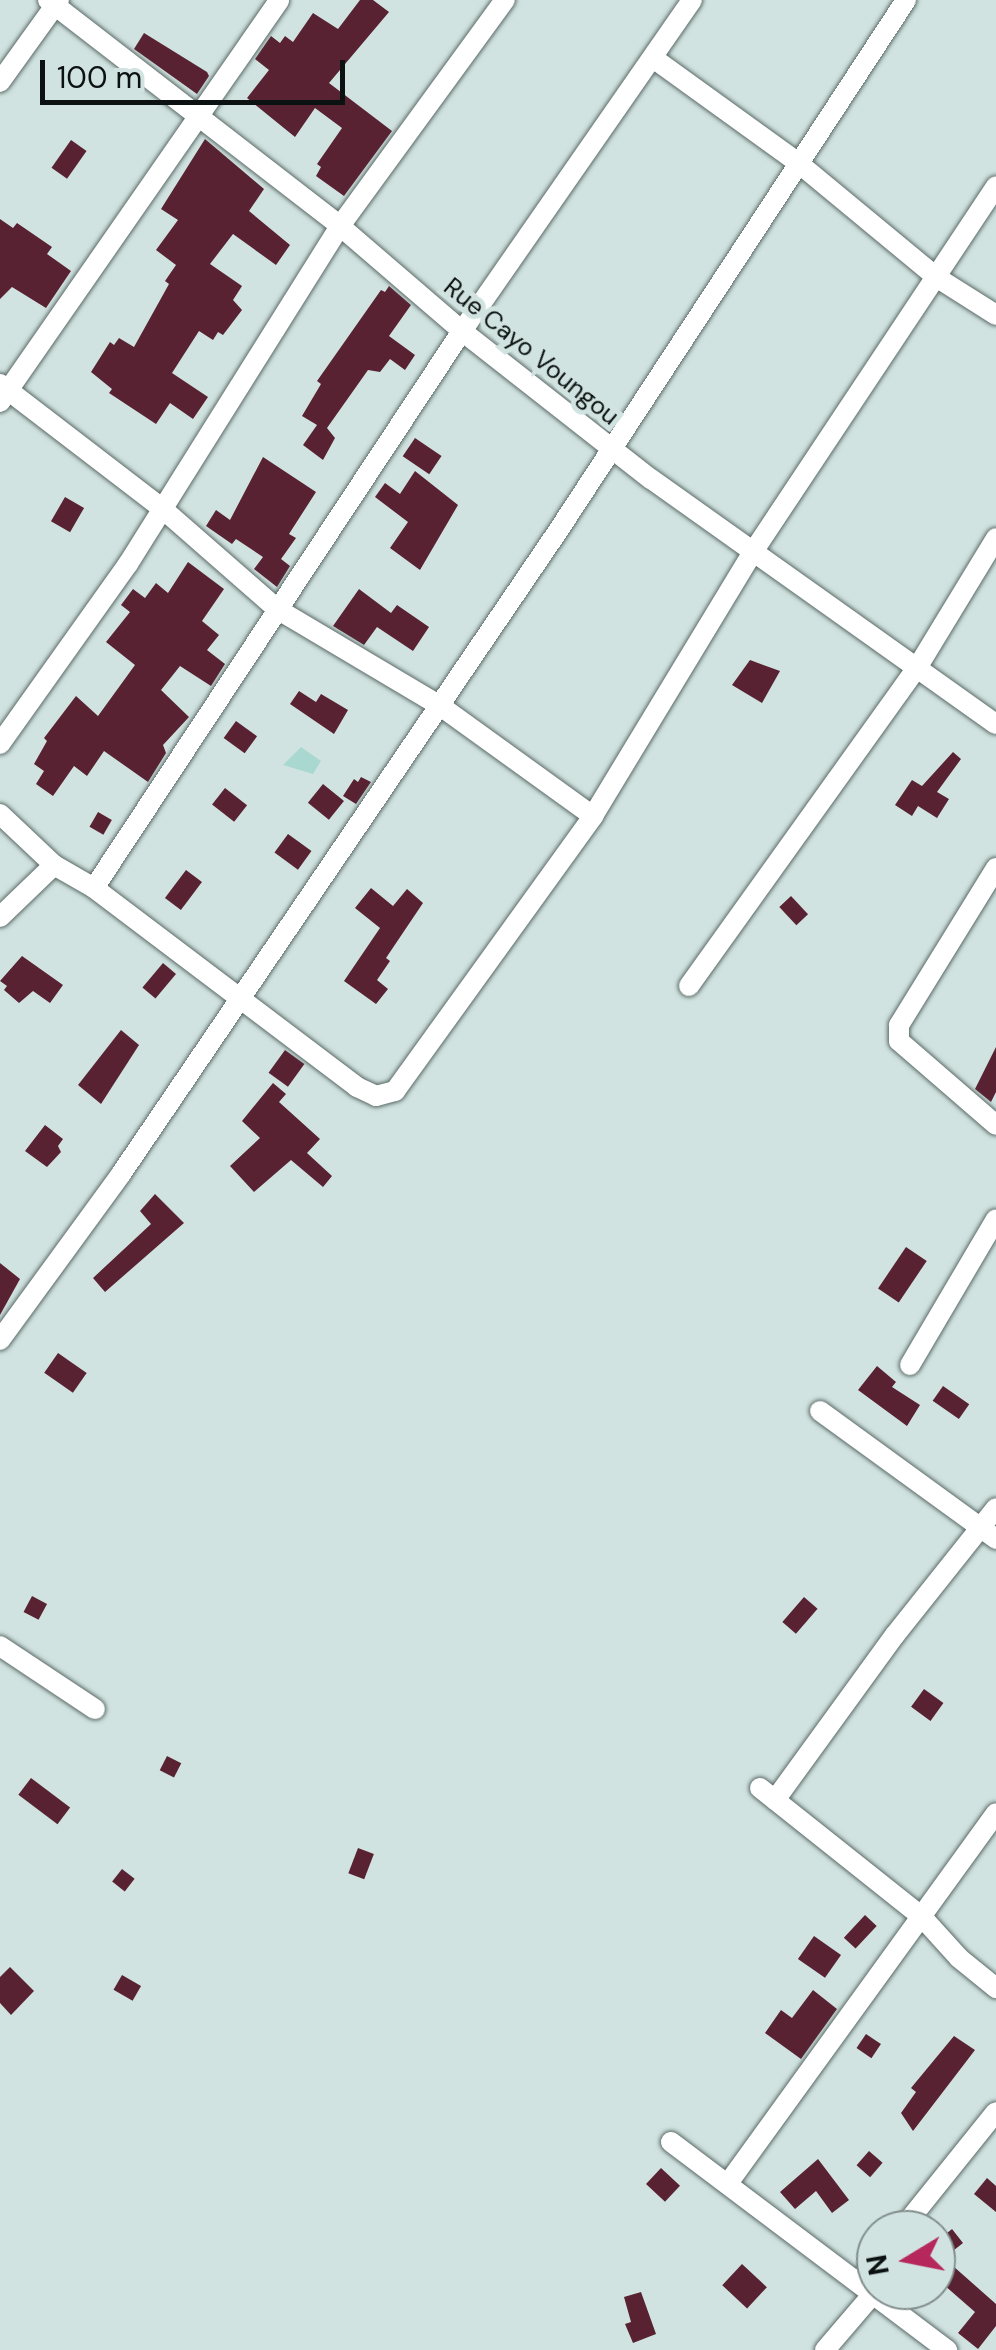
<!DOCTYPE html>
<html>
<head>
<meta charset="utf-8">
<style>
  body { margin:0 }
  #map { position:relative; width:996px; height:2350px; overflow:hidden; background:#d1e3e0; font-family:"DM Sans",sans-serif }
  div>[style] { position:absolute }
  .green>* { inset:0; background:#a9d8d1 }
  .building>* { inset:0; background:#582232; transform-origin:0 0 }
  .roads { filter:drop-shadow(0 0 2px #5a6a67) drop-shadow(0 0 2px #5a6a67) }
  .minor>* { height:20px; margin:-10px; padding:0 10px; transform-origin:10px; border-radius:10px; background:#fff }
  span { translate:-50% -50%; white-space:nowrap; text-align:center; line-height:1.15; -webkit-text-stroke:10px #d1e3e0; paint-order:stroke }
  .street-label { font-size:25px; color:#0b1211 }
  .north { position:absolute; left:856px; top:2210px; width:100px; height:100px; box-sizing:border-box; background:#d1e3e0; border:2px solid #828f8d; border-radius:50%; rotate:260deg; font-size:28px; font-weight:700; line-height:40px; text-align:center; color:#0b1211 }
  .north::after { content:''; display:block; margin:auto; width:35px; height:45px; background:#b6285b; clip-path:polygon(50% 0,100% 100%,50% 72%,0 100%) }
  .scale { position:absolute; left:40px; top:60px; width:305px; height:45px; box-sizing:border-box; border:5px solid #0b1211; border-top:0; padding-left:12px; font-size:30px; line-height:35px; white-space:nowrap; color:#0b1211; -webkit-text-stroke:8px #d1e3e0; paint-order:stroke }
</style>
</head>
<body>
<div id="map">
  <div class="green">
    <i style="clip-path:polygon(301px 747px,321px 761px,313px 774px,283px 765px)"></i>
  </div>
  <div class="building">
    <i style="clip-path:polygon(360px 0,373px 0,389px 12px,329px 83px,392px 131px,344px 196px,316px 176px,321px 167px,317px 164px,342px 128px,315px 108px,295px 137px,247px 98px,269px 70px,255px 59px,271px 36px,280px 43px,285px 36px,293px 42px,313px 13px,338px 29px)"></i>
    <i style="clip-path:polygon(144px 33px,207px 72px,209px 76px,197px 94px,134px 49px)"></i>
    <i style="clip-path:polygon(205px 139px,264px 189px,249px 211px,290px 245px,276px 265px,233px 234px,210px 264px,242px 286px,233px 300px,242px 310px,223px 335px,218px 332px,213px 340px,199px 331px,172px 373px,208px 397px,193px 419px,170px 403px,156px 424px,109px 393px,112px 389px,91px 372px,110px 342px,114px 345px,119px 338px,134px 347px,169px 284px,165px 281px,176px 265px,156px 250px,178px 220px,161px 209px)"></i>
    <i style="left:71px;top:140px;width:19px;height:34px;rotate:35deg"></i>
    <i style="clip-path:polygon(0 219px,13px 228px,17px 223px,52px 247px,47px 254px,71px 271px,46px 308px,12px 287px,0 299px)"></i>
    <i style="clip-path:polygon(389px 286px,411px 305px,389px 336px,415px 355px,405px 370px,390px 359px,380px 372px,368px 370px,327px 428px,335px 438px,323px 460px,303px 445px,317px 425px,302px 416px,321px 384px,317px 381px,381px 290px,385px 292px)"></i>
    <i style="left:415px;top:438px;width:32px;height:22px;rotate:34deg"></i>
    <i style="clip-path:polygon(263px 457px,316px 492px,289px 534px,296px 538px,281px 559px,290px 566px,277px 587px,254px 569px,263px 557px,236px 539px,232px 544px,206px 526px,216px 510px,230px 520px)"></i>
    <i style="clip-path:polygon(415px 471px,458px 505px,420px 570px,390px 548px,408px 522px,375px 497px,385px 483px,400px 494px)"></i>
    <i style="left:65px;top:497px;width:22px;height:28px;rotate:30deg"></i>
    <i style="clip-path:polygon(188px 562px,224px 589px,202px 621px,219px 635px,207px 650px,225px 664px,211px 686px,180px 666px,161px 690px,189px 717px,163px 745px,166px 753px,148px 782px,104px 751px,87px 776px,74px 766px,53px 796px,36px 784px,44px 771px,34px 764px,47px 741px,44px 738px,76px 696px,98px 716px,135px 665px,106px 642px,130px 612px,121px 605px,133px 589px,145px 598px,156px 583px,168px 593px)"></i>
    <i style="clip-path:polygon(359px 589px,391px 613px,397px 605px,429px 627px,413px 651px,377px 627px,364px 645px,333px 626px)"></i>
    <i style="clip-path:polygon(750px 660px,780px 671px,762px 703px,732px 685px)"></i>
    <i style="clip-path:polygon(299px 691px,316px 702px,321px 694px,348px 710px,334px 734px,290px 704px)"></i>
    <i style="left:236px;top:721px;width:26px;height:21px;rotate:36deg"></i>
    <i style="clip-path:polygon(953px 752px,961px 759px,937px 792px,949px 799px,937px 818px,918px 806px,912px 816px,895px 805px,912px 780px,922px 786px)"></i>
    <i style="clip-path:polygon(361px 777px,371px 782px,356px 804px,343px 796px,354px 779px,358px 782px)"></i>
    <i style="left:323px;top:784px;width:27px;height:24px;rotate:39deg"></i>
    <i style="left:225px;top:788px;width:28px;height:21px;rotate:38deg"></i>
    <i style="left:98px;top:812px;width:16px;height:17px;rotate:30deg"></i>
    <i style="left:288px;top:834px;width:29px;height:23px;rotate:36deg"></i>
    <i style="left:186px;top:870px;width:20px;height:35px;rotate:37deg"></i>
    <i style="clip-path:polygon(371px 888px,393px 906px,407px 889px,423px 903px,386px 958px,390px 961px,377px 980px,388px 989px,376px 1004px,344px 981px,380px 928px,355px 908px)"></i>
    <i style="left:791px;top:896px;width:25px;height:16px;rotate:47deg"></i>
    <i style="clip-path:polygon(22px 956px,63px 985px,50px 1003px,33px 991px,19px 1003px,4px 990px,7px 986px,0 981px)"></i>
    <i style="left:163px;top:963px;width:17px;height:32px;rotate:40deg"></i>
    <i style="clip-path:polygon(121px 1030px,139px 1045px,101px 1104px,78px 1085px)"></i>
    <i style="clip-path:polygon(996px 1047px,996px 1092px,991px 1102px,975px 1089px)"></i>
    <i style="left:285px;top:1050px;width:24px;height:28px;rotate:36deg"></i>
    <i style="clip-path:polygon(273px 1083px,286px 1094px,279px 1102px,320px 1139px,307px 1153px,332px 1176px,323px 1187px,291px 1160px,254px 1192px,230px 1166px,260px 1138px,242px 1121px)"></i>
    <i style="clip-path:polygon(45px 1125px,63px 1139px,58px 1146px,61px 1152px,47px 1167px,25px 1151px)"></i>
    <i style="clip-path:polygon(155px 1194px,184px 1223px,105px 1292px,93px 1278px,151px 1224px,140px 1211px)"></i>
    <i style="left:906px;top:1247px;width:25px;height:50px;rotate:34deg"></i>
    <i style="clip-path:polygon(0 1263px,20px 1279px,0 1315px)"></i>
    <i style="left:58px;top:1353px;width:35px;height:24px;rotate:35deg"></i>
    <i style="clip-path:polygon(877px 1366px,896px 1382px,892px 1387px,920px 1405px,907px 1426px,858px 1390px)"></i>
    <i style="left:943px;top:1386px;width:32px;height:18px;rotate:35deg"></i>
    <i style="left:32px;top:1596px;width:17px;height:18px;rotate:28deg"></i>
    <i style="left:804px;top:1597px;width:18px;height:33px;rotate:41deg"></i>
    <i style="left:924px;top:1689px;width:24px;height:22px;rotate:36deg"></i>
    <i style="left:167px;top:1756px;width:16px;height:16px;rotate:27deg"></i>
    <i style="left:31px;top:1778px;width:49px;height:21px;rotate:37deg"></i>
    <i style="left:358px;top:1848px;width:17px;height:27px;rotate:21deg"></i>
    <i style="left:122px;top:1869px;width:16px;height:16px;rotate:38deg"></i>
    <i style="left:865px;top:1915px;width:16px;height:31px;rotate:43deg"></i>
    <i style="left:814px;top:1936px;width:33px;height:28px;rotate:35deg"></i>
    <i style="clip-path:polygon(10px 1967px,34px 1991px,11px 2015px,0 2003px,0 1977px)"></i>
    <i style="left:122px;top:1975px;width:22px;height:17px;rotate:30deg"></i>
    <i style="clip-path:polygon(813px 1990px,837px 2009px,801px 2059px,765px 2033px,781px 2010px,792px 2018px)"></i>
    <i style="left:866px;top:2034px;width:18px;height:17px;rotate:34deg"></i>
    <i style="clip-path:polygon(954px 2036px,975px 2050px,913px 2131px,901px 2113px,916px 2092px,911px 2088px)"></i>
    <i style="left:869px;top:2151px;width:18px;height:19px;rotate:41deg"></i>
    <i style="clip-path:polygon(818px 2159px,849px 2200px,832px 2213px,816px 2191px,795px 2209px,780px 2192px)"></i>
    <i style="left:661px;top:2168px;width:26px;height:22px;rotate:43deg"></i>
    <i style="clip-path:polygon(987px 2178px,996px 2186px,996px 2212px,974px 2194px)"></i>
    <i style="clip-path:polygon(952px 2229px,963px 2243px,944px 2258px,996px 2304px,996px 2326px,978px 2349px,958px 2333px,975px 2312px,936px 2278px,936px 2242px)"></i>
    <i style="left:742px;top:2264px;width:34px;height:29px;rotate:43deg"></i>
    <i style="clip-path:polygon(641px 2292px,656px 2334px,633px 2343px,625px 2324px,631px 2322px,624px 2297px)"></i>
  </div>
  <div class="roads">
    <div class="minor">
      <i style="left:48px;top:0;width:369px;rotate:37.7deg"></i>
      <i style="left:340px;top:226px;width:161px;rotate:40.7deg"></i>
      <i style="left:462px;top:331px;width:240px;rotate:38.1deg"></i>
      <i style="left:651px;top:479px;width:423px;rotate:35.4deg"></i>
      <i style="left:653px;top:58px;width:176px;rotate:35.8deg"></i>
      <i style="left:796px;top:161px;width:182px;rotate:39.6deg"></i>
      <i style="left:936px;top:277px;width:71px;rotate:32.3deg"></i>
      <i style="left:0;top:82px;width:101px;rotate:-54.3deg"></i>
      <i style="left:0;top:384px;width:207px;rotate:37.5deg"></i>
      <i style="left:164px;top:510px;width:150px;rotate:41.2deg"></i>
      <i style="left:277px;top:609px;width:188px;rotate:30.7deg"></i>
      <i style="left:439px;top:705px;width:190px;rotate:35.8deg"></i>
      <i style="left:0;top:402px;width:489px;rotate:-55.2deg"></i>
      <i style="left:0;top:744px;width:221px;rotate:-54.6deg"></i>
      <i style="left:128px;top:564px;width:399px;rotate:-57.9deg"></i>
      <i style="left:340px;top:226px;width:280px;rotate:-53.9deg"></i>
      <i style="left:0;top:814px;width:74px;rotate:43.4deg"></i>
      <i style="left:54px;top:865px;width:46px;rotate:29.9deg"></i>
      <i style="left:94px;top:888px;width:330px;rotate:37.1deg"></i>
      <i style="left:357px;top:1087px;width:21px;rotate:25deg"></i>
      <i style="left:376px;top:1096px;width:20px;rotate:-15deg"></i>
      <i style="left:395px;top:1091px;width:339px;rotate:-54.2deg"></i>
      <i style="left:593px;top:816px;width:309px;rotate:-58.8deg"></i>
      <i style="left:753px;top:552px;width:439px;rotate:-56.4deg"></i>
      <i style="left:996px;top:868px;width:185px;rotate:121.7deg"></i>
      <i style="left:899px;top:1025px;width:16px;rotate:90deg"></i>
      <i style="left:899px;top:1041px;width:128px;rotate:40.9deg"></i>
      <i style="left:94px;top:888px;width:668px;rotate:-56.55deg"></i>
      <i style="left:462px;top:331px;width:403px;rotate:-55.2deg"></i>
      <i style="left:0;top:917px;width:75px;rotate:-43.9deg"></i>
      <i style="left:689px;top:986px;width:391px;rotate:-54.4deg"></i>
      <i style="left:917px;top:668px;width:152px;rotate:-58.7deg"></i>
      <i style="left:0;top:1340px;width:205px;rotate:-53.9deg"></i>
      <i style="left:121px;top:1174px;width:777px;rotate:-55.8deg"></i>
      <i style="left:558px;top:531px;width:635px;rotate:-56.76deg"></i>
      <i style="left:910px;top:1365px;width:169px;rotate:-59.5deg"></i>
      <i style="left:820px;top:1411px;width:218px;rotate:36deg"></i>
      <i style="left:0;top:1646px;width:114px;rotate:33.6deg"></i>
      <i style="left:760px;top:1788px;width:207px;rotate:38.5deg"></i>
      <i style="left:922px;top:1917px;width:55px;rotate:47.9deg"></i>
      <i style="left:959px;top:1958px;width:48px;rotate:39deg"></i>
      <i style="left:775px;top:1800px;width:204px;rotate:-54deg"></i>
      <i style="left:895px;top:1635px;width:162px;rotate:-51.5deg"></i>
      <i style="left:671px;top:2142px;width:346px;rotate:37deg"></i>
      <i style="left:729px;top:2182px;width:455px;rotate:-54.1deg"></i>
      <i style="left:901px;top:2230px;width:151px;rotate:-51.2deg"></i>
      <i style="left:859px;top:2282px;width:27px;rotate:-51deg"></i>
      <i style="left:825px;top:2350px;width:74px;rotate:-49.4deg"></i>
    </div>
  </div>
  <div class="street-label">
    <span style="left:531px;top:352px;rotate:39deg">Rue Cayo Voungou</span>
  </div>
  <div class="north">N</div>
  <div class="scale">100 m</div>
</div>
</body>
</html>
